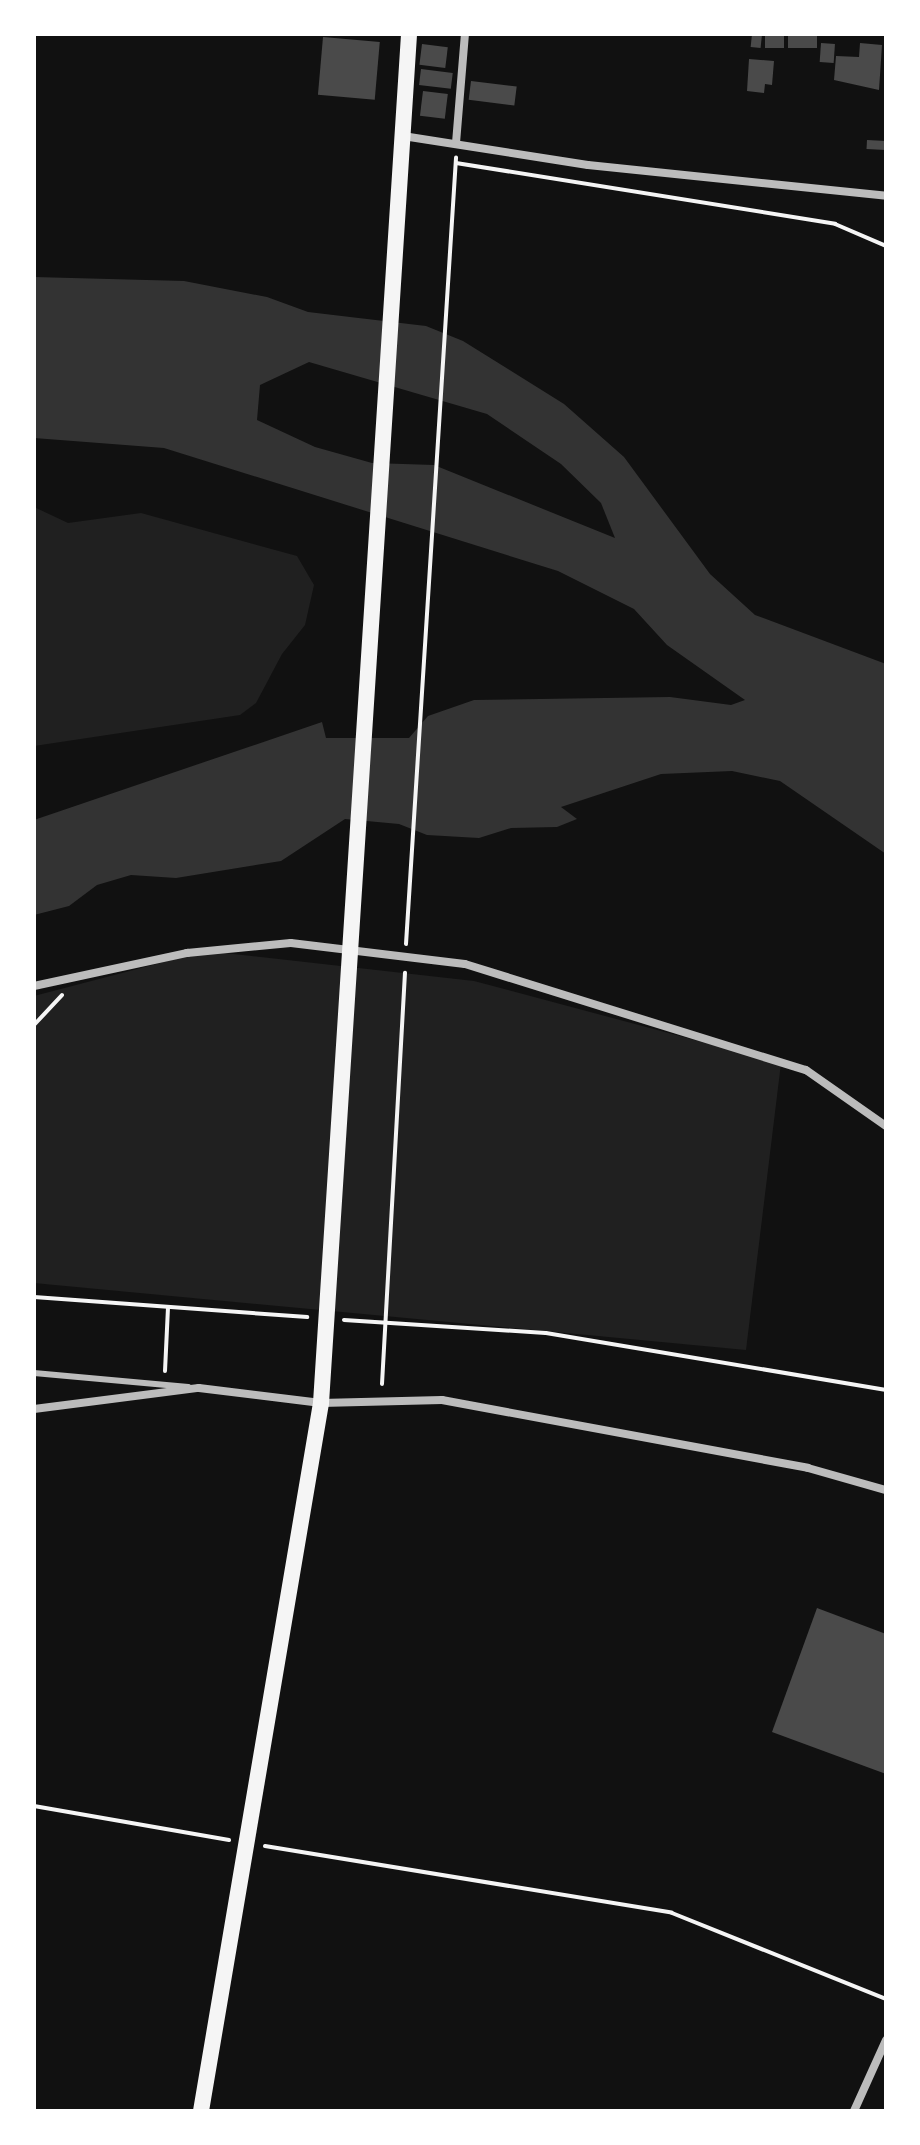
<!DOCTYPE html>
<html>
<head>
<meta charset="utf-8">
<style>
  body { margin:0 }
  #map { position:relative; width:920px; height:2145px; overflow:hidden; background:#111; font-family:Commissioner,sans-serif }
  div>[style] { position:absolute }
  .green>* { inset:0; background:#202020 }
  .water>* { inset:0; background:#333 }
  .building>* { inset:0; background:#4a4a4a; transform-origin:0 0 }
  .path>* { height:4px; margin:-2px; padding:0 2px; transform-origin:2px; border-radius:2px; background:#f5f5f5 }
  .service>* { height:6px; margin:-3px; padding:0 3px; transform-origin:3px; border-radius:3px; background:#bcbcbc }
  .minor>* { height:8px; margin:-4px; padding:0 4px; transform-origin:4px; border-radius:4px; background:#bcbcbc }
  .secondary>* { height:16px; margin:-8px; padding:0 8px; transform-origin:8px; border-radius:8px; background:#f5f5f5 }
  span { translate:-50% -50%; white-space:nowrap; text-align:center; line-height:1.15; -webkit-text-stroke:7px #fff; paint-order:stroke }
  .frame { position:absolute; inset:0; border:36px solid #fff; pointer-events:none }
</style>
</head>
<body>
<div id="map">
  <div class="green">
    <i style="clip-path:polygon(34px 507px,68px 523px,141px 513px,297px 556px,314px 585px,305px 625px,282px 654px,256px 703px,240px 715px,34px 746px)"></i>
    <i style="clip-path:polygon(206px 951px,474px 981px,781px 1063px,746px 1350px,34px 1283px,34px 996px)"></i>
  </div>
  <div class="water">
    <i style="clip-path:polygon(evenodd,34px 277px,184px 281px,267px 297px,308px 312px,426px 326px,463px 341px,564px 404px,624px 457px,710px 574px,755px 615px,886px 664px,886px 854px,780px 781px,732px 771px,661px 774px,561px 807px,577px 819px,557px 827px,511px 828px,479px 838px,427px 835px,399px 824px,345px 819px,281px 861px,176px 878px,131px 875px,97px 885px,69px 906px,34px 915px,34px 820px,322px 722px,326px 738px,409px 738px,428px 716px,474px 700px,670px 697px,731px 705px,745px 700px,667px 645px,634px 609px,558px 571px,164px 448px,34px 438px,34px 277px,309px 362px,487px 414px,561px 464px,601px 503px,615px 538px,434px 465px,372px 463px,315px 447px,257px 420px,260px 385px,309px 362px)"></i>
  </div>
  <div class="building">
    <i style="left:752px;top:34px;width:10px;height:13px;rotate:6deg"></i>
    <i style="left:765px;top:34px;width:19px;height:14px"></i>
    <i style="left:788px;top:34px;width:29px;height:14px"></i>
    <i style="left:323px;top:37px;width:57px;height:58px;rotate:5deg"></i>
    <i style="left:821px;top:43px;width:14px;height:19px;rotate:4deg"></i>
    <i style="clip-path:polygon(860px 43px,882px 45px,879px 90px,834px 80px,836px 56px,859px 57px)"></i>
    <i style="left:422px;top:44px;width:26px;height:21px;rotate:7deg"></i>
    <i style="clip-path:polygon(749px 59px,774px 61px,772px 85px,765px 84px,764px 93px,747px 91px)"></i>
    <i style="left:421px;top:69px;width:32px;height:16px;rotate:7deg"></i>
    <i style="left:471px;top:81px;width:46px;height:19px;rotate:7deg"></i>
    <i style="left:423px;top:91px;width:25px;height:25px;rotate:7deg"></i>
    <i style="left:867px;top:140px;width:19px;height:9px;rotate:3deg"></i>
    <i style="clip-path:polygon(817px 1608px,886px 1634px,886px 1774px,772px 1732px)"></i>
  </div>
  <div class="path">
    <i style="left:456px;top:163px;width:384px;rotate:9.1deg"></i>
    <i style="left:835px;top:224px;width:56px;rotate:23.3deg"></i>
    <i style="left:406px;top:944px;width:788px;rotate:-86.36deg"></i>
    <i style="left:34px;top:1025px;width:41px;rotate:-47deg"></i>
    <i style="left:34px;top:1297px;width:274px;rotate:4.2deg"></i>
    <i style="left:344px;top:1320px;width:202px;rotate:3.7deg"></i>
    <i style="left:546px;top:1333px;width:345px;rotate:9.5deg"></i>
    <i style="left:165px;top:1371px;width:63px;rotate:-87.3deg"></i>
    <i style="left:382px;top:1384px;width:412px;rotate:-86.8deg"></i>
    <i style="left:34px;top:1806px;width:198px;rotate:9.9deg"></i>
    <i style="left:265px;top:1846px;width:412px;rotate:9.3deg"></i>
    <i style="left:672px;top:1913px;width:231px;rotate:21.9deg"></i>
  </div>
  <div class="service">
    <i style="left:34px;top:1373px;width:155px;rotate:5.2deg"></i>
  </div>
  <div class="minor">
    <i style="left:403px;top:136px;width:187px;rotate:8.9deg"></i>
    <i style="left:588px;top:165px;width:300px;rotate:5.9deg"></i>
    <i style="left:456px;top:143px;width:109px;rotate:-85.3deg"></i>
    <i style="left:34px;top:986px;width:157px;rotate:-12.2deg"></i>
    <i style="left:187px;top:953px;width:104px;rotate:-5.5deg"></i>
    <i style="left:291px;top:943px;width:175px;rotate:6.9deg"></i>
    <i style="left:465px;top:964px;width:357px;rotate:17.3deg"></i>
    <i style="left:806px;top:1070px;width:98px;rotate:35deg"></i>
    <i style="left:34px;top:1409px;width:166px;rotate:-7.3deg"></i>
    <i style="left:199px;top:1388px;width:123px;rotate:7deg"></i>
    <i style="left:321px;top:1403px;width:121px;rotate:-1.4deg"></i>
    <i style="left:442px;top:1400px;width:372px;rotate:10.5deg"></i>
    <i style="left:808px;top:1468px;width:81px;rotate:15.8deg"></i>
    <i style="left:854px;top:2111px;width:78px;rotate:-65.7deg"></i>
  </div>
  <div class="secondary">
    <i style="left:201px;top:2111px;width:718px;rotate:-80.38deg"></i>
    <i style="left:321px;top:1403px;width:1372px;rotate:-86.32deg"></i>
  </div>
  <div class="frame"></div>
</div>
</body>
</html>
